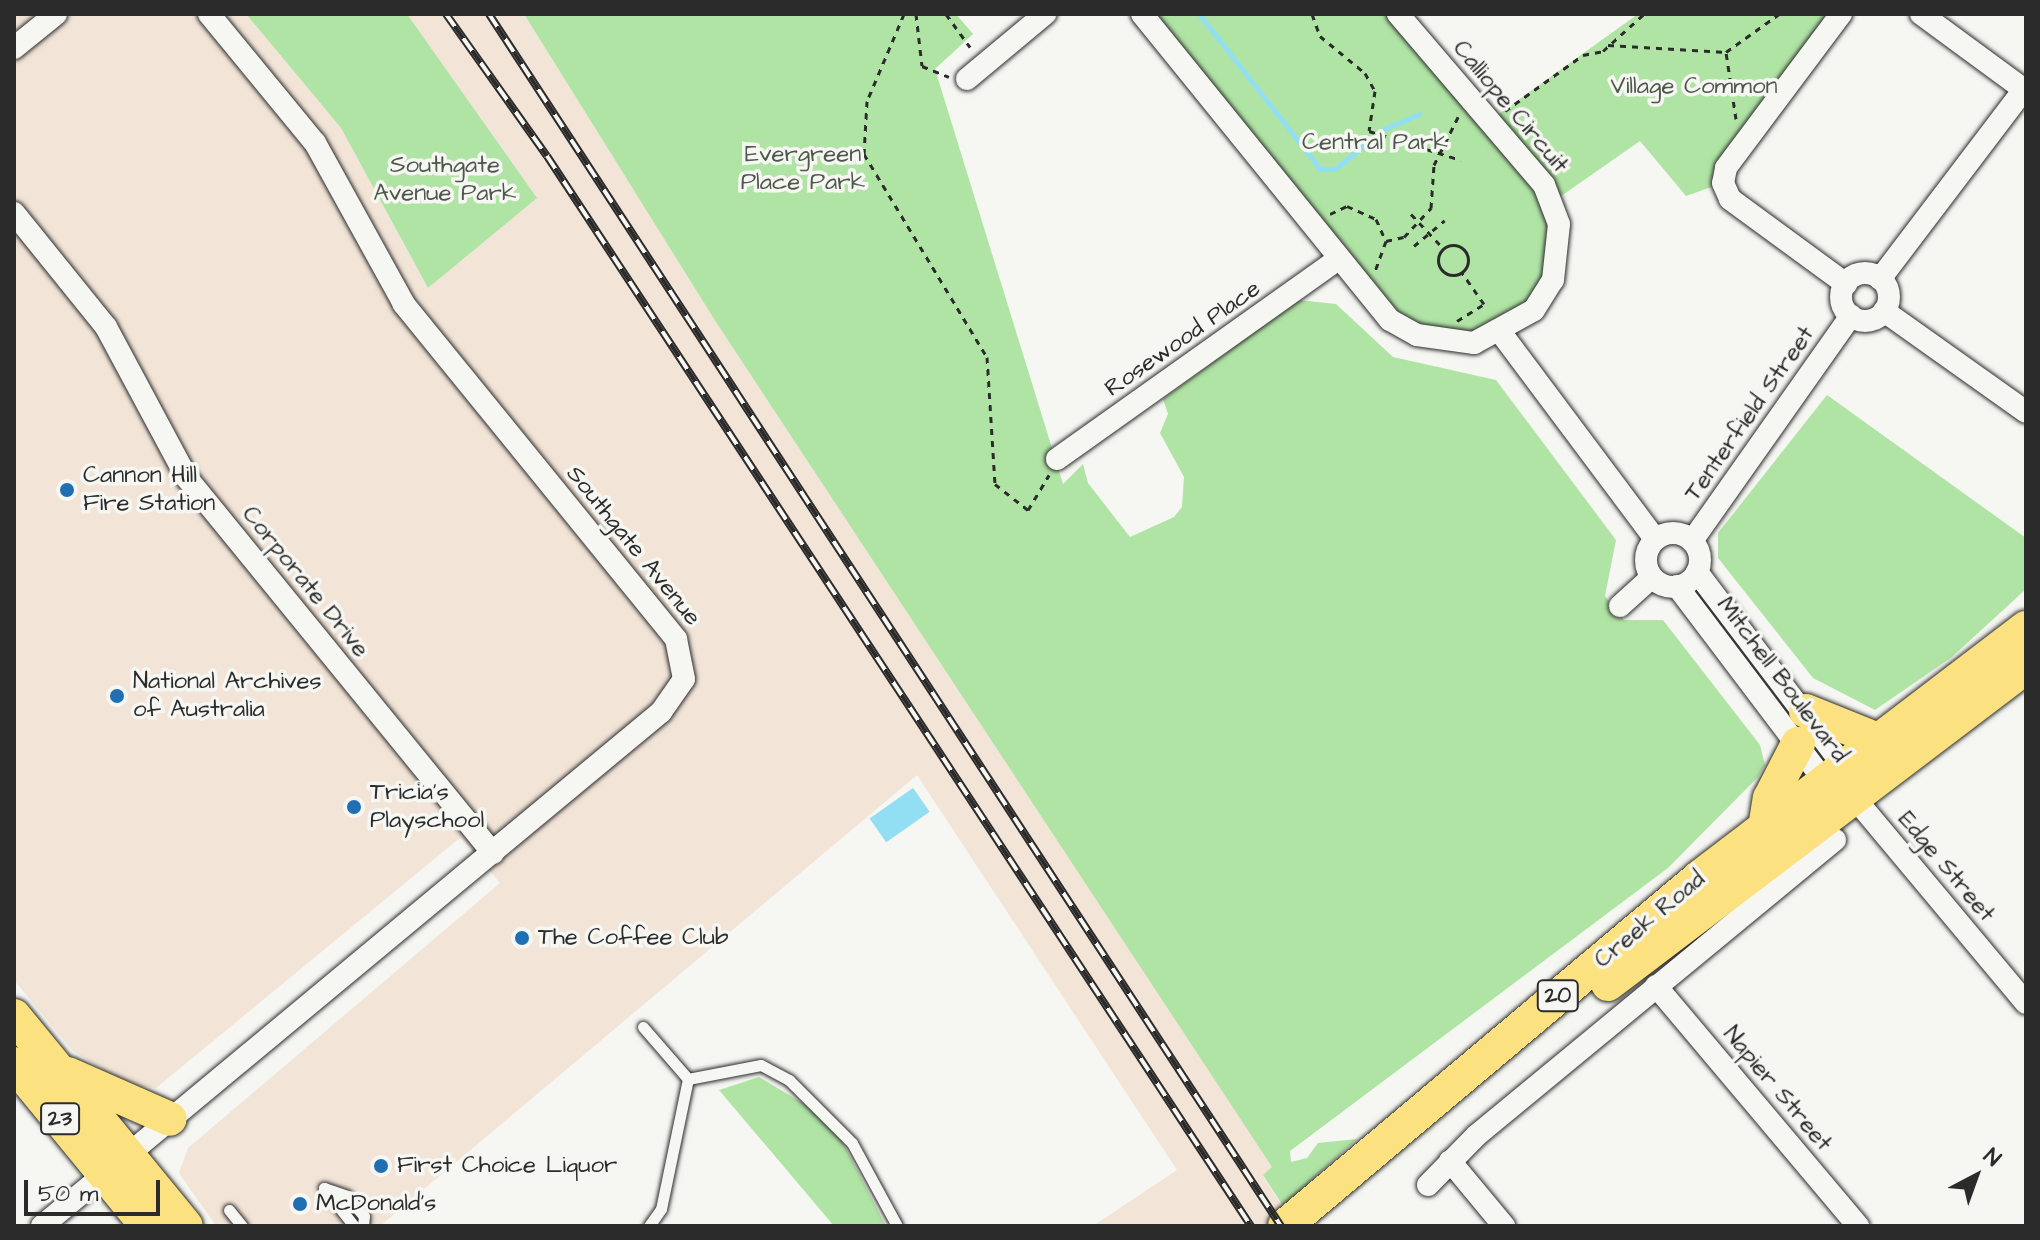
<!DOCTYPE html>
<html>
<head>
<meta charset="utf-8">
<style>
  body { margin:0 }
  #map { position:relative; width:2040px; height:1240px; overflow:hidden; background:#f6f6f2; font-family:"Architects Daughter",sans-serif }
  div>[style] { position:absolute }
  .built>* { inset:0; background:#f2e4d7 }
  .green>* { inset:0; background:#b0e4a5 }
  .water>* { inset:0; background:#92def3; transform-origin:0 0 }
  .stream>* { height:5px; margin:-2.5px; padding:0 2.5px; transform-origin:2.5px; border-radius:2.5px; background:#92def3 }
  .path>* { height:3px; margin-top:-1.5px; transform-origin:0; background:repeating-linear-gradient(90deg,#2b2b2b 0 6px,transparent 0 12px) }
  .path>.ring { margin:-1.5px; padding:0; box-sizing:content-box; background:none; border:3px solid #2b2b2b; border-radius:50% }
  .roads { filter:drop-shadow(0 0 2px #2b2b2b) drop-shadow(0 0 2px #2b2b2b) }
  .lane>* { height:11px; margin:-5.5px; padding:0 5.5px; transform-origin:5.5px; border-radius:5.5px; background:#f6f6f2 }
  .street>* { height:22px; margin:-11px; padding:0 11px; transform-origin:11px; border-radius:11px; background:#f6f6f2 }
  .street>.ring { margin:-11px; padding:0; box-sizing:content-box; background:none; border:22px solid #f6f6f2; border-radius:50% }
  .primary>* { height:34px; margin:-17px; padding:0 17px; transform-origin:17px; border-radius:17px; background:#fbe180 }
  .rail>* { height:8px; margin-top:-4px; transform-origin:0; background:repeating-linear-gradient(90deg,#f6f6f2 0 15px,#2b2b2b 0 30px); box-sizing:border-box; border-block:2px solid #2b2b2b }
  .dots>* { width:22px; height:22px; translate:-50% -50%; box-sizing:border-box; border:4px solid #f6f6f2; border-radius:50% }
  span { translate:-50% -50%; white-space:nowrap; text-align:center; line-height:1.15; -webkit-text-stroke:7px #f6f6f2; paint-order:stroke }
  .shield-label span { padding:2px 6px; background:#f6f6f2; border:2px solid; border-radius:6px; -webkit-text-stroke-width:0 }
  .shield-label { font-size:22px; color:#2b2b2b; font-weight:700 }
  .park-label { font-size:24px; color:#4c594a }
  .street-label { font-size:24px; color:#2b2b2b }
  .poi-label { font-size:24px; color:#2b2b2b }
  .left { translate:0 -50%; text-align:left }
  .frame { position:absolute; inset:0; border:16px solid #2b2b2b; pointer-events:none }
  .north { position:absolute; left:1936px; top:1136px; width:80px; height:80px; -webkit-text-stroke:6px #f6f6f2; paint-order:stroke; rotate:41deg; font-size:22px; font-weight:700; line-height:32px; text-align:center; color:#2b2b2b }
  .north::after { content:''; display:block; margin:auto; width:28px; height:36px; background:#2b2b2b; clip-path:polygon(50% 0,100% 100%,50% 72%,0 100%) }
  .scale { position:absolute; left:24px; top:1180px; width:136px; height:36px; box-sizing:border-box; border:4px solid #2b2b2b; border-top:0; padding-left:10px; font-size:24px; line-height:28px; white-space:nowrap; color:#2b2b2b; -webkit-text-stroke:6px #f6f6f2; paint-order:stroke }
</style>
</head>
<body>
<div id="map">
  <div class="built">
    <i style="clip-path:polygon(14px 14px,246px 14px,341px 128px,428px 288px,536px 197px,407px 14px,524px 14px,714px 319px,1273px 1168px,1263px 1176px,1295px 1226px,1093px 1226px,1177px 1170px,917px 775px,380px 1226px,216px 1226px,179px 1173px,188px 1148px,500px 883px,461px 837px,156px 1088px,126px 1084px,72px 1050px,14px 980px)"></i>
  </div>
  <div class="green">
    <i style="clip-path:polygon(246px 14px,407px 14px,537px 198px,428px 288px,341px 128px)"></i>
    <i style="clip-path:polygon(524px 14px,956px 14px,973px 34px,935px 69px,1063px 484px,1083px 464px,1088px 483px,1130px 537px,1174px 517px,1182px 507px,1184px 477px,1160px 433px,1168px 414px,1163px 399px,1298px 300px,1336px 304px,1393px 357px,1496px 380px,1616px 540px,1605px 596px,1624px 620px,1663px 620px,1760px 745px,1765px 765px,1758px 777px,1668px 868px,1290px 1151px,1291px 1162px,1307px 1158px,1318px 1143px,1357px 1139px,1283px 1206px,1263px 1175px,1272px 1167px,714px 319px)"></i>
    <i style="clip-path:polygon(1142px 14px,1398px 14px,1489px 121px,1638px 14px,1841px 14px,1723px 183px,1686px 196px,1640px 141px,1554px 201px,1553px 280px,1501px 333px,1417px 335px)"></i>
    <i style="clip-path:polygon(1827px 395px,2026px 538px,2026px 589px,1952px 657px,1875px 710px,1813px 678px,1718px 558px,1718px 533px)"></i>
    <i style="clip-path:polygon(759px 1077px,809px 1107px,842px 1141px,886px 1226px,834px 1226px,719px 1090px)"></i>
  </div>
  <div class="water">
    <i style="left:913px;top:788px;width:29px;height:53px;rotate:55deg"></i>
  </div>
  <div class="stream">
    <i style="left:1199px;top:14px;width:197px;rotate:52deg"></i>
    <i style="left:1320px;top:169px;width:15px"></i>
    <i style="left:1335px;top:169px;width:49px;rotate:-39.2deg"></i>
    <i style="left:1384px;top:129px;width:38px;rotate:-23deg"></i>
  </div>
  <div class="path">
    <i style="left:904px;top:14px;width:95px;rotate:113deg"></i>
    <i style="left:867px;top:101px;width:53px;rotate:93.2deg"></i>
    <i style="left:864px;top:154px;width:237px;rotate:58.8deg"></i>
    <i style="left:987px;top:357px;width:127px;rotate:86.4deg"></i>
    <i style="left:995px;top:484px;width:42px;rotate:38.2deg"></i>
    <i style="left:1028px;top:510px;width:41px;rotate:-59deg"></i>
    <i style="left:916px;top:14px;width:52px;rotate:83.4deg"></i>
    <i style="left:922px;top:66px;width:29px;rotate:22deg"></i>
    <i style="left:946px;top:14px;width:41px;rotate:54deg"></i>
    <i style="left:1312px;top:14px;width:23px;rotate:70deg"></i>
    <i style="left:1320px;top:36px;width:58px;rotate:39.4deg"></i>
    <i style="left:1365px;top:73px;width:21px;rotate:61deg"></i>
    <i style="left:1375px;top:91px;width:40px;rotate:98.5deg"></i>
    <i style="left:1369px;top:131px;width:96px;rotate:17.5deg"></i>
    <i style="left:1608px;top:45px;width:118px;rotate:3.4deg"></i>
    <i style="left:1505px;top:111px;width:96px;rotate:-35.7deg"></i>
    <i style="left:1583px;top:55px;width:20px;rotate:-11deg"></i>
    <i style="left:1603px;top:51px;width:55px;rotate:-42.1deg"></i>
    <i style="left:1736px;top:119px;width:68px;rotate:-98.5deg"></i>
    <i style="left:1726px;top:52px;width:65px;rotate:-35.6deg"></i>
    <i style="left:1330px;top:214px;width:19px;rotate:-25deg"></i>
    <i style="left:1347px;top:206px;width:32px;rotate:24deg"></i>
    <i style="left:1376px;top:219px;width:24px;rotate:66deg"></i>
    <i style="left:1386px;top:241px;width:32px;rotate:110deg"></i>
    <i style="left:1411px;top:214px;width:47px;rotate:46.7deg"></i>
    <i style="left:1386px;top:241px;width:18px;rotate:-13deg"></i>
    <i style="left:1404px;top:237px;width:40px;rotate:-47deg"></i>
    <i style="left:1431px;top:208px;width:43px;rotate:-86deg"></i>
    <i style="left:1434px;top:165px;width:54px;rotate:-63.4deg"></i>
    <i class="ring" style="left:1438px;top:245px;width:27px;height:27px"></i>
    <i style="left:1414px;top:246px;width:40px;rotate:-40deg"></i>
    <i style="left:1457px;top:321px;width:32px;rotate:-32deg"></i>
    <i style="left:1484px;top:304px;width:39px;rotate:-125deg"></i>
  </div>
  <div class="roads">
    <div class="lane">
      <i style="left:643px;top:1027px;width:69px;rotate:49.1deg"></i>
      <i style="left:688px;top:1079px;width:74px;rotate:-10.9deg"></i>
      <i style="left:761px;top:1065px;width:32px;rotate:28deg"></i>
      <i style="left:789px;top:1080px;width:89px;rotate:45deg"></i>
      <i style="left:852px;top:1143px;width:94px;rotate:61.5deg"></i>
      <i style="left:324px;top:1188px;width:24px;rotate:19deg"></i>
      <i style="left:347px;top:1196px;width:26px;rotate:50deg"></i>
      <i style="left:364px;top:1216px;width:10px;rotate:96deg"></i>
      <i style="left:324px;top:1188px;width:48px;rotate:51.7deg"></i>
      <i style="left:229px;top:1210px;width:21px;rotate:51deg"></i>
      <i style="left:649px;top:1226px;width:21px;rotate:-55deg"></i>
      <i style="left:661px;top:1209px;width:133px;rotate:-78.3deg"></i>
    </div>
    <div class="street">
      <i style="left:1142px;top:14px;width:394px;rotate:51deg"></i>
      <i style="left:1390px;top:320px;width:31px;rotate:29deg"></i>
      <i style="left:1417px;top:335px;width:58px;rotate:8deg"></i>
      <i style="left:1474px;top:343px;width:68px;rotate:-28.8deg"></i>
      <i style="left:1534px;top:310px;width:36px;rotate:-58deg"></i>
      <i style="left:1553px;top:280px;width:56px;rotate:-83.9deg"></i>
      <i style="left:1559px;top:224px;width:42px;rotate:-111deg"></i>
      <i style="left:1544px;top:185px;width:225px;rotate:-130.5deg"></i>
      <i style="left:1841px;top:14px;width:192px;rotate:126.8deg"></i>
      <i style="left:1726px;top:168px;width:15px;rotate:101deg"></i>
      <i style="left:1723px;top:183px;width:17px;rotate:66deg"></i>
      <i style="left:1730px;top:199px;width:144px;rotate:36.2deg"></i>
      <i style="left:1921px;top:14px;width:130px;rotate:36.3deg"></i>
      <i style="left:14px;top:48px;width:54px;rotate:-39deg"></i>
      <i style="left:967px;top:79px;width:102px;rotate:-39.8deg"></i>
      <i style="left:14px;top:213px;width:146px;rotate:51.1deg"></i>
      <i style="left:106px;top:327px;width:171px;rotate:61.8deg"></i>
      <i style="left:187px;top:478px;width:484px;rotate:50.8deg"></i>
      <i class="ring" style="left:1841px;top:273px;width:26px;height:26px"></i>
      <i style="left:1880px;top:279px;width:241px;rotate:-52.8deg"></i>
      <i style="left:1884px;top:311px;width:174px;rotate:35.4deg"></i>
      <i style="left:1501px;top:333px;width:257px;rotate:53.2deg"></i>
      <i style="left:1057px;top:459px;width:345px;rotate:-35.4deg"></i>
      <i class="ring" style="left:1646px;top:533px;width:32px;height:32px"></i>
      <i style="left:1692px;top:541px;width:276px;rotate:-54.8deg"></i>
      <i style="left:1697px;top:572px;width:253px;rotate:52.9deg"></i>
      <i style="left:1677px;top:586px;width:248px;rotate:52.9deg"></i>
      <i style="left:1827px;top:784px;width:34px;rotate:30deg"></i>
      <i style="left:1857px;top:801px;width:263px;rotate:50.1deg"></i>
      <i style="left:1620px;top:606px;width:43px;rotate:-42.2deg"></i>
      <i style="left:1656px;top:986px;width:314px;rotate:49.9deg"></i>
      <i style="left:1450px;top:1161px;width:85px;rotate:50.3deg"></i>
      <i style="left:1428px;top:1185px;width:70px;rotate:-45.6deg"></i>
      <i style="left:1477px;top:1135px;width:464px;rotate:-39.5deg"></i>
      <i style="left:42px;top:1226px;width:805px;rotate:-39.71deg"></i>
      <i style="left:661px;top:712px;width:40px;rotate:-55.1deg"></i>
      <i style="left:684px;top:679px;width:41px;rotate:-101.3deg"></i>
      <i style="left:676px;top:639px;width:432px;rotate:-129.1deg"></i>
      <i style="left:404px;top:304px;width:184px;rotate:-118.9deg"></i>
      <i style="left:315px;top:143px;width:167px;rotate:-129.4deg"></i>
    </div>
    <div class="primary">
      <i style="left:1806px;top:711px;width:83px;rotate:21.9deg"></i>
      <i style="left:1765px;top:828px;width:30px;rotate:-81deg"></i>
      <i style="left:1770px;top:798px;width:61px;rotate:-62.6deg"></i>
      <i style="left:1608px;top:984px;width:525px;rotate:-37.18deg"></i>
      <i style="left:14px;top:1016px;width:271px;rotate:50.7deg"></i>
      <i style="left:14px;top:1064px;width:210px;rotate:50.6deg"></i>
      <i style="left:68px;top:1074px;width:111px;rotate:23.8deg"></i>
      <i style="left:1285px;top:1226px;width:542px;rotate:-40.06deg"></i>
      <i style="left:1700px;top:877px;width:410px;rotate:-37.4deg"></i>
    </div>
  </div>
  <div class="rail">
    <i style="left:446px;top:14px;width:174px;rotate:54.6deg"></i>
    <i style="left:547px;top:156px;width:1281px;rotate:56.66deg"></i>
    <i style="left:489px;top:14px;width:1448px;rotate:56.84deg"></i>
  </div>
  <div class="dots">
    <i style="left:67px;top:490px;background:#1f6fb2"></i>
    <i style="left:117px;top:696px;background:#1f6fb2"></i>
    <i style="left:354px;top:807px;background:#1f6fb2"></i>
    <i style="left:522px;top:938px;background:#1f6fb2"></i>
    <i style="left:381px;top:1166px;background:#1f6fb2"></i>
    <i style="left:300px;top:1204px;background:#1f6fb2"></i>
  </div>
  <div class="shield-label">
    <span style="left:1558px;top:996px">20</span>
    <span style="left:60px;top:1119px">23</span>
  </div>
  <div class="park-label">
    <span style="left:1694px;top:87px">Village Common</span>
    <span style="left:1375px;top:143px">Central Park</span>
    <span style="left:803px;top:169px">Evergreen<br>Place Park</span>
    <span style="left:445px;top:180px">Southgate<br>Avenue Park</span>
  </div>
  <div class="street-label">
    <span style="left:1510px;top:107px;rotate:50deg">Calliope Circuit</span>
    <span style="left:1183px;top:339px;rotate:-35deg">Rosewood Place</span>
    <span style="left:1750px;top:414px;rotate:-55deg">Tenterfield Street</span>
    <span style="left:633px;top:546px;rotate:51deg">Southgate Avenue</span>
    <span style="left:305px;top:582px;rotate:51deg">Corporate Drive</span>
    <span style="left:1782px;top:680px;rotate:53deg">Mitchell Boulevard</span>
    <span style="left:1946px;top:867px;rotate:50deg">Edge Street</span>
    <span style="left:1650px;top:920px;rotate:-40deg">Creek Road</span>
    <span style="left:1777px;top:1089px;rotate:50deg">Napier Street</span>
  </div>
  <div class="poi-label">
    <span class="left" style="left:83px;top:490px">Cannon Hill<br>Fire Station</span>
    <span class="left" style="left:133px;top:696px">National Archives<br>of Australia</span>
    <span class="left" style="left:370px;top:807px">Tricia's<br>Playschool</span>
    <span class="left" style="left:538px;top:938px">The Coffee Club</span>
    <span class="left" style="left:397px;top:1166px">First Choice Liquor</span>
    <span class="left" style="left:316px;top:1204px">McDonald's</span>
  </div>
  <div class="frame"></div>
  <div class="north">N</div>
  <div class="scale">50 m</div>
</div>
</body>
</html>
